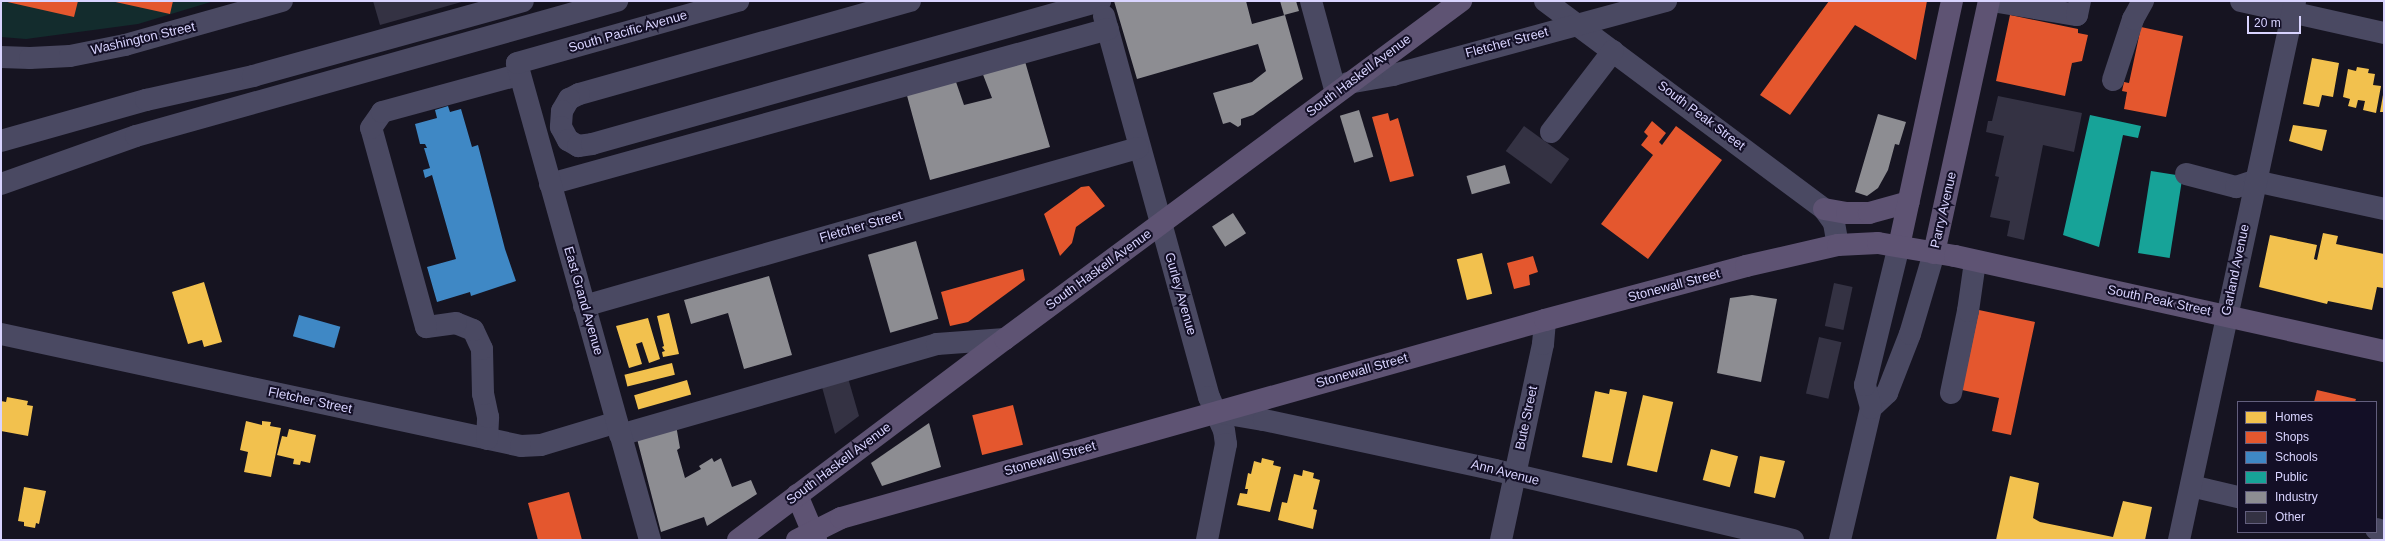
<!DOCTYPE html>
<html>
<head>
<meta charset="utf-8">
<style>
  body { margin:0 }
  #map { position:relative; width:2385px; height:541px; overflow:hidden; background:#161421; font-family:Arial,sans-serif }
  div>[style] { position:absolute }
  .green>* { inset:0; background:#132c2d }
  .homes>* { inset:0; background:#f2c14e; transform-origin:0 0 }
  .shops>* { inset:0; background:#e4572e; transform-origin:0 0 }
  .schools>* { inset:0; background:#3f88c5; transform-origin:0 0 }
  .public>* { inset:0; background:#17a398; transform-origin:0 0 }
  .industry>* { inset:0; background:#8d8d92; transform-origin:0 0 }
  .building>* { inset:0; background:#343243; transform-origin:0 0 }
  .minor>* { height:22px; margin:-11px; padding:0 11px; transform-origin:11px; border-radius:11px; background:#4a4962 }
  .major>* { height:22px; margin:-11px; padding:0 11px; transform-origin:11px; border-radius:11px; background:#5e5373 }
  span { translate:-50% -50%; white-space:nowrap; text-align:center; line-height:1.15; -webkit-text-stroke:4px #130f26; paint-order:stroke }
  .street-label { font-size:13px; color:#d9d4ff }
  .frame { position:absolute; inset:0; border:2px solid #d9d4ff; pointer-events:none }
  .legend { position:absolute; left:2237px; top:401px; width:140px; height:132px; box-sizing:border-box; background:#130f26; border:1px solid #625e7d; margin:0; padding:5px 7px; list-style:none; font-size:12px; color:#d9d4ff }
  .legend li { display:flex; align-items:center; gap:8px; height:20px }
  .legend b { width:20px; border:1px solid #625e7d }
  .scale { position:absolute; left:2247px; top:16px; width:54px; height:18px; box-sizing:border-box; border:2px solid #d9d4ff; border-top:0; padding-left:5px; font-size:12px; line-height:14px; white-space:nowrap; color:#d9d4ff; -webkit-text-stroke:3px #130f26; paint-order:stroke }
</style>
</head>
<body>
<div id="map">
  <div class="green">
    <i style="clip-path:polygon(1px 1px,214px 1px,138px 24px,26px 39px,1px 37px)"></i>
  </div>
  <div class="homes">
    <i style="clip-path:polygon(2312px 58px,2339px 63px,2333px 97px,2322px 95px,2319px 107px,2303px 104px)"></i>
    <i style="clip-path:polygon(2357px 67px,2369px 69px,2368px 73px,2375px 74px,2373px 85px,2381px 86px,2376px 113px,2363px 110px,2365px 101px,2358px 100px,2356px 108px,2348px 106px,2350px 99px,2343px 97px,2348px 69px,2356px 71px)"></i>
    <i style="clip-path:polygon(2383px 95px,2384px 95px,2384px 112px,2380px 112px)"></i>
    <i style="clip-path:polygon(2293px 125px,2327px 130px,2322px 151px,2289px 141px)"></i>
    <i style="clip-path:polygon(2323px 233px,2338px 236px,2336px 244px,2384px 254px,2384px 283px,2383px 288px,2377px 287px,2372px 310px,2328px 301px,2327px 304px,2259px 287px,2270px 235px,2317px 245px,2314px 259px,2317px 260px)"></i>
    <i style="left:1482px;top:253px;width:42px;height:26px;rotate:76deg"></i>
    <i style="clip-path:polygon(204px 282px,222px 342px,204px 347px,202px 340px,188px 344px,172px 292px)"></i>
    <i style="clip-path:polygon(669px 313px,679px 354px,663px 357px,662px 352px,665px 351px,662px 347px,664px 346px,657px 316px)"></i>
    <i style="clip-path:polygon(648px 318px,660px 359px,649px 363px,642px 342px,636px 344px,642px 364px,629px 368px,616px 326px)"></i>
    <i style="left:672px;top:363px;width:12px;height:49px;rotate:76deg"></i>
    <i style="left:687px;top:380px;width:15px;height:55px;rotate:74deg"></i>
    <i style="clip-path:polygon(1610px 389px,1627px 392px,1612px 463px,1582px 457px,1595px 391px,1609px 394px)"></i>
    <i style="left:1643px;top:395px;width:31px;height:72px;rotate:13deg"></i>
    <i style="clip-path:polygon(7px 397px,28px 401px,27px 405px,33px 406px,28px 436px,1px 431px,1px 401px,6px 402px)"></i>
    <i style="clip-path:polygon(246px 421px,262px 425px,262px 421px,271px 422px,270px 426px,281px 428px,271px 477px,244px 472px,248px 452px,240px 450px)"></i>
    <i style="clip-path:polygon(289px 429px,316px 435px,310px 463px,301px 461px,300px 465px,293px 464px,294px 459px,277px 455px,282px 436px,287px 437px)"></i>
    <i style="left:1711px;top:449px;width:28px;height:32px;rotate:15deg"></i>
    <i style="clip-path:polygon(1760px 456px,1785px 461px,1775px 498px,1754px 493px)"></i>
    <i style="clip-path:polygon(1262px 458px,1274px 461px,1273px 465px,1281px 467px,1270px 512px,1237px 505px,1240px 493px,1247px 494px,1248px 489px,1245px 489px,1248px 473px,1251px 474px,1254px 461px,1261px 463px)"></i>
    <i style="clip-path:polygon(1303px 470px,1314px 473px,1313px 478px,1320px 480px,1313px 509px,1317px 510px,1313px 529px,1278px 520px,1282px 502px,1287px 503px,1294px 474px,1302px 476px)"></i>
    <i style="clip-path:polygon(2010px 476px,2039px 483px,2033px 518px,2040px 522px,2113px 537px,2123px 501px,2152px 507px,2145px 540px,1996px 540px)"></i>
    <i style="clip-path:polygon(24px 487px,46px 491px,39px 524px,36px 523px,35px 528px,24px 526px,24px 522px,18px 521px)"></i>
  </div>
  <div class="shops">
    <i style="clip-path:polygon(3px 1px,78px 1px,74px 17px)"></i>
    <i style="clip-path:polygon(111px 1px,173px 1px,170px 14px)"></i>
    <i style="clip-path:polygon(1829px 1px,1927px 1px,1916px 60px,1855px 25px,1790px 115px,1760px 95px)"></i>
    <i style="clip-path:polygon(2010px 15px,2078px 29px,2078px 33px,2088px 35px,2082px 61px,2072px 63px,2065px 96px,1996px 81px)"></i>
    <i style="clip-path:polygon(2141px 27px,2183px 36px,2166px 117px,2124px 109px,2127px 92px,2122px 91px,2124px 82px,2129px 83px)"></i>
    <i style="clip-path:polygon(1388px 113px,1390px 121px,1398px 118px,1414px 176px,1390px 182px,1372px 117px)"></i>
    <i style="clip-path:polygon(1652px 121px,1666px 133px,1659px 142px,1662px 145px,1676px 126px,1722px 160px,1648px 259px,1601px 224px,1653px 155px,1641px 145px,1648px 136px,1644px 132px)"></i>
    <i style="clip-path:polygon(1089px 186px,1105px 206px,1076px 227px,1072px 243px,1060px 256px,1044px 214px,1081px 187px)"></i>
    <i style="clip-path:polygon(1533px 256px,1538px 272px,1529px 275px,1530px 285px,1514px 289px,1507px 263px)"></i>
    <i style="clip-path:polygon(1023px 269px,1025px 280px,968px 322px,950px 326px,941px 292px)"></i>
    <i style="clip-path:polygon(1979px 310px,2035px 322px,2011px 435px,1992px 431px,1999px 398px,1962px 390px)"></i>
    <i style="clip-path:polygon(2317px 390px,2356px 399px,2355px 402px,2314px 402px)"></i>
    <i style="left:1013px;top:405px;width:41px;height:42px;rotate:76deg"></i>
    <i style="clip-path:polygon(569px 492px,582px 540px,538px 540px,528px 503px)"></i>
  </div>
  <div class="schools">
    <i style="clip-path:polygon(448px 106px,450px 112px,461px 109px,472px 147px,478px 145px,505px 249px,516px 281px,471px 296px,470px 292px,437px 302px,427px 267px,456px 259px,432px 175px,425px 178px,423px 170px,430px 168px,424px 148px,427px 148px,425px 144px,420px 144px,415px 124px,437px 118px,435px 110px)"></i>
    <i style="left:299px;top:315px;width:43px;height:22px;rotate:16deg"></i>
  </div>
  <div class="public">
    <i style="clip-path:polygon(2090px 115px,2141px 126px,2138px 138px,2123px 135px,2099px 247px,2063px 235px)"></i>
    <i style="left:2151px;top:171px;width:32px;height:83px;rotate:9deg"></i>
  </div>
  <div class="industry">
    <i style="clip-path:polygon(1114px 1px,1246px 1px,1252px 24px,1285px 15px,1303px 79px,1253px 115px,1241px 119px,1241px 125px,1238px 127px,1230px 122px,1223px 124px,1213px 93px,1252px 82px,1266px 71px,1258px 44px,1137px 79px)"></i>
    <i style="clip-path:polygon(1280px 1px,1296px 1px,1299px 11px,1284px 15px)"></i>
    <i style="clip-path:polygon(1024px 58px,1050px 147px,930px 180px,906px 92px,955px 79px,964px 105px,992px 98px,982px 72px)"></i>
    <i style="left:1359px;top:110px;width:49px;height:20px;rotate:73deg"></i>
    <i style="clip-path:polygon(1878px 114px,1906px 122px,1899px 145px,1895px 144px,1888px 170px,1878px 188px,1867px 196px,1855px 192px)"></i>
    <i style="left:1505px;top:165px;width:19px;height:40px;rotate:74deg"></i>
    <i style="left:1233px;top:213px;width:24px;height:25px;rotate:57deg"></i>
    <i style="left:916px;top:241px;width:81px;height:50px;rotate:74deg"></i>
    <i style="clip-path:polygon(769px 276px,792px 355px,744px 369px,728px 313px,691px 324px,684px 300px)"></i>
    <i style="clip-path:polygon(1752px 295px,1777px 299px,1761px 382px,1717px 373px,1730px 298px)"></i>
    <i style="clip-path:polygon(929px 423px,941px 467px,882px 486px,871px 463px)"></i>
    <i style="clip-path:polygon(676px 425px,680px 448px,677px 450px,685px 478px,701px 469px,699px 466px,712px 458px,714px 462px,721px 458px,732px 487px,751px 480px,757px 494px,707px 526px,704px 517px,661px 532px,636px 435px)"></i>
  </div>
  <div class="building">
    <i style="clip-path:polygon(373px 1px,465px 1px,380px 25px)"></i>
    <i style="clip-path:polygon(1998px 96px,2082px 113px,2074px 152px,2043px 145px,2024px 240px,2007px 236px,2010px 221px,1990px 217px,1999px 177px,1995px 176px,2004px 136px,1986px 132px,1988px 121px,1992px 121px)"></i>
    <i style="left:1524px;top:126px;width:56px;height:31px;rotate:36deg"></i>
    <i style="left:1834px;top:283px;width:19px;height:44px;rotate:12deg"></i>
    <i style="left:1819px;top:337px;width:23px;height:58px;rotate:13deg"></i>
    <i style="clip-path:polygon(848px 378px,859px 416px,835px 434px,822px 387px)"></i>
  </div>
  <div class="minor">
    <i style="left:910px;top:1px;width:344px;rotate:164.3deg"></i>
    <i style="left:579px;top:94px;width:11px;rotate:153deg"></i>
    <i style="left:569px;top:99px;width:14px;rotate:120deg"></i>
    <i style="left:562px;top:111px;width:16px;rotate:94deg"></i>
    <i style="left:561px;top:127px;width:15px;rotate:62deg"></i>
    <i style="left:568px;top:140px;width:12px;rotate:31deg"></i>
    <i style="left:578px;top:146px;width:14px;rotate:-8deg"></i>
    <i style="left:592px;top:144px;width:528px;rotate:-15.72deg"></i>
    <i style="left:1311px;top:1px;width:95px;rotate:74.8deg"></i>
    <i style="left:1545px;top:1px;width:348px;rotate:36.7deg"></i>
    <i style="left:1824px;top:209px;width:17px;rotate:54deg"></i>
    <i style="left:1834px;top:223px;width:22px;rotate:80deg"></i>
    <i style="left:1992px;top:1px;width:86px;rotate:9.4deg"></i>
    <i style="left:2077px;top:15px;width:14px;rotate:-78deg"></i>
    <i style="left:2241px;top:1px;width:147px;rotate:12.6deg"></i>
    <i style="left:1104px;top:16px;width:395px;rotate:74.6deg"></i>
    <i style="left:1209px;top:397px;width:36px;rotate:66deg"></i>
    <i style="left:1224px;top:430px;width:14px;rotate:82deg"></i>
    <i style="left:1226px;top:444px;width:98px;rotate:101.2deg"></i>
    <i style="left:1px;top:57px;width:29px;rotate:2deg"></i>
    <i style="left:30px;top:58px;width:40px;rotate:-2.9deg"></i>
    <i style="left:70px;top:56px;width:56px;rotate:-11.3deg"></i>
    <i style="left:125px;top:45px;width:163px;rotate:-15.7deg"></i>
    <i style="left:2113px;top:80px;width:64px;rotate:-71.8deg"></i>
    <i style="left:2133px;top:19px;width:21px;rotate:-61deg"></i>
    <i style="left:1348px;top:83px;width:46px;rotate:-10.1deg"></i>
    <i style="left:1393px;top:75px;width:283px;rotate:-15.2deg"></i>
    <i style="left:1551px;top:132px;width:102px;rotate:-52.6deg"></i>
    <i style="left:1px;top:141px;width:151px;rotate:-15.8deg"></i>
    <i style="left:146px;top:100px;width:110px;rotate:-12.6deg"></i>
    <i style="left:253px;top:76px;width:280px;rotate:-15.5deg"></i>
    <i style="left:2186px;top:174px;width:52px;rotate:14.6deg"></i>
    <i style="left:2236px;top:187px;width:20px;rotate:-18deg"></i>
    <i style="left:2255px;top:181px;width:132px;rotate:12.2deg"></i>
    <i style="left:1px;top:184px;width:143px;rotate:-19.6deg"></i>
    <i style="left:136px;top:136px;width:500px;rotate:-15.7deg"></i>
    <i style="left:550px;top:184px;width:579px;rotate:-15.52deg"></i>
    <i style="left:584px;top:306px;width:576px;rotate:-15.92deg"></i>
    <i style="left:1px;top:334px;width:532px;rotate:12.15deg"></i>
    <i style="left:521px;top:446px;width:20px;rotate:-3deg"></i>
    <i style="left:541px;top:445px;width:79px;rotate:-16.8deg"></i>
    <i style="left:1951px;top:393px;width:84px;rotate:-78.3deg"></i>
    <i style="left:1968px;top:311px;width:49px;rotate:-81.9deg"></i>
    <i style="left:1871px;top:408px;width:22px;rotate:-43deg"></i>
    <i style="left:1887px;top:393px;width:63px;rotate:-68.7deg"></i>
    <i style="left:1910px;top:334px;width:84px;rotate:-73.5deg"></i>
    <i style="left:1216px;top:412px;width:49px;rotate:9.5deg"></i>
    <i style="left:1264px;top:420px;width:236px;rotate:12.2deg"></i>
    <i style="left:1495px;top:470px;width:306px;rotate:13.2deg"></i>
    <i style="left:620px;top:435px;width:330px;rotate:-16deg"></i>
    <i style="left:937px;top:344px;width:68px;rotate:-4.2deg"></i>
    <i style="left:487px;top:439px;width:22px;rotate:-87deg"></i>
    <i style="left:488px;top:417px;width:24px;rotate:-102deg"></i>
    <i style="left:483px;top:394px;width:45px;rotate:-91.3deg"></i>
    <i style="left:482px;top:349px;width:21px;rotate:-115deg"></i>
    <i style="left:473px;top:330px;width:18px;rotate:-158deg"></i>
    <i style="left:456px;top:323px;width:30px;rotate:172deg"></i>
    <i style="left:426px;top:327px;width:206px;rotate:-105.4deg"></i>
    <i style="left:371px;top:128px;width:19px;rotate:-55deg"></i>
    <i style="left:382px;top:112px;width:141px;rotate:-15.2deg"></i>
    <i style="left:2191px;top:486px;width:48px;rotate:13.2deg"></i>
    <i style="left:2376px;top:529px;width:8px;rotate:14deg"></i>
    <i style="left:650px;top:540px;width:495px;rotate:-105.6deg"></i>
    <i style="left:517px;top:63px;width:230px;rotate:-15.7deg"></i>
    <i style="left:1501px;top:540px;width:200px;rotate:-77.9deg"></i>
    <i style="left:1543px;top:344px;width:24px;rotate:-85deg"></i>
    <i style="left:1840px;top:540px;width:136px;rotate:-76.8deg"></i>
    <i style="left:1871px;top:408px;width:24px;rotate:-105deg"></i>
    <i style="left:1865px;top:385px;width:143px;rotate:-76.3deg"></i>
    <i style="left:2179px;top:540px;width:551px;rotate:-77.85deg"></i>
  </div>
  <div class="major">
    <i style="left:1824px;top:209px;width:23px;rotate:10deg"></i>
    <i style="left:1847px;top:213px;width:22px"></i>
    <i style="left:1869px;top:213px;width:41px;rotate:-15.4deg"></i>
    <i style="left:1899px;top:246px;width:251px;rotate:-77.8deg"></i>
    <i style="left:1934px;top:253px;width:258px;rotate:-77.7deg"></i>
    <i style="left:797px;top:495px;width:49px;rotate:67.1deg"></i>
    <i style="left:738px;top:540px;width:334px;rotate:-37deg"></i>
    <i style="left:1005px;top:339px;width:568px;rotate:-36.55deg"></i>
    <i style="left:797px;top:540px;width:49px;rotate:-26.6deg"></i>
    <i style="left:841px;top:518px;width:731px;rotate:-15.71deg"></i>
    <i style="left:1545px;top:320px;width:208px;rotate:-15deg"></i>
    <i style="left:1746px;top:266px;width:94px;rotate:-12.9deg"></i>
    <i style="left:1838px;top:245px;width:40px;rotate:-2.9deg"></i>
    <i style="left:1878px;top:243px;width:78px;rotate:9.6deg"></i>
    <i style="left:1955px;top:256px;width:439px;rotate:12.5deg"></i>
  </div>
  <div class="street-label">
    <span style="left:628px;top:32px;rotate:-16deg">South Pacific Avenue</span>
    <span style="left:143px;top:39px;rotate:-13deg">Washington Street</span>
    <span style="left:1507px;top:43px;rotate:-15deg">Fletcher Street</span>
    <span style="left:1359px;top:76px;rotate:-37deg">South Haskell Avenue</span>
    <span style="left:1701px;top:116px;rotate:37deg">South Peak Street</span>
    <span style="left:1944px;top:210px;rotate:-77deg">Parry Avenue</span>
    <span style="left:861px;top:227px;rotate:-16deg">Fletcher Street</span>
    <span style="left:1099px;top:270px;rotate:-36deg">South Haskell Avenue</span>
    <span style="left:2236px;top:270px;rotate:-78deg">Garland Avenue</span>
    <span style="left:1674px;top:286px;rotate:-15deg">Stonewall Street</span>
    <span style="left:1180px;top:294px;rotate:74deg">Gurley Avenue</span>
    <span style="left:583px;top:301px;rotate:74deg">East Grand Avenue</span>
    <span style="left:2159px;top:301px;rotate:12deg">South Peak Street</span>
    <span style="left:1362px;top:371px;rotate:-16deg">Stonewall Street</span>
    <span style="left:310px;top:401px;rotate:12deg">Fletcher Street</span>
    <span style="left:1527px;top:418px;rotate:-78deg">Bute Street</span>
    <span style="left:1050px;top:459px;rotate:-16deg">Stonewall Street</span>
    <span style="left:839px;top:464px;rotate:-37deg">South Haskell Avenue</span>
    <span style="left:1505px;top:473px;rotate:14deg">Ann Avenue</span>
  </div>
  <div class="frame"></div>
  <ul class="legend">
  <li><b style="height:11px;background:#f2c14e"></b>Homes</li>
  <li><b style="height:11px;background:#e4572e"></b>Shops</li>
  <li><b style="height:11px;background:#3f88c5"></b>Schools</li>
  <li><b style="height:11px;background:#17a398"></b>Public</li>
  <li><b style="height:11px;background:#8d8d92"></b>Industry</li>
  <li><b style="height:11px;background:#343243"></b>Other</li>
  </ul>
  <div class="scale">20 m</div>
</div>
</body>
</html>
